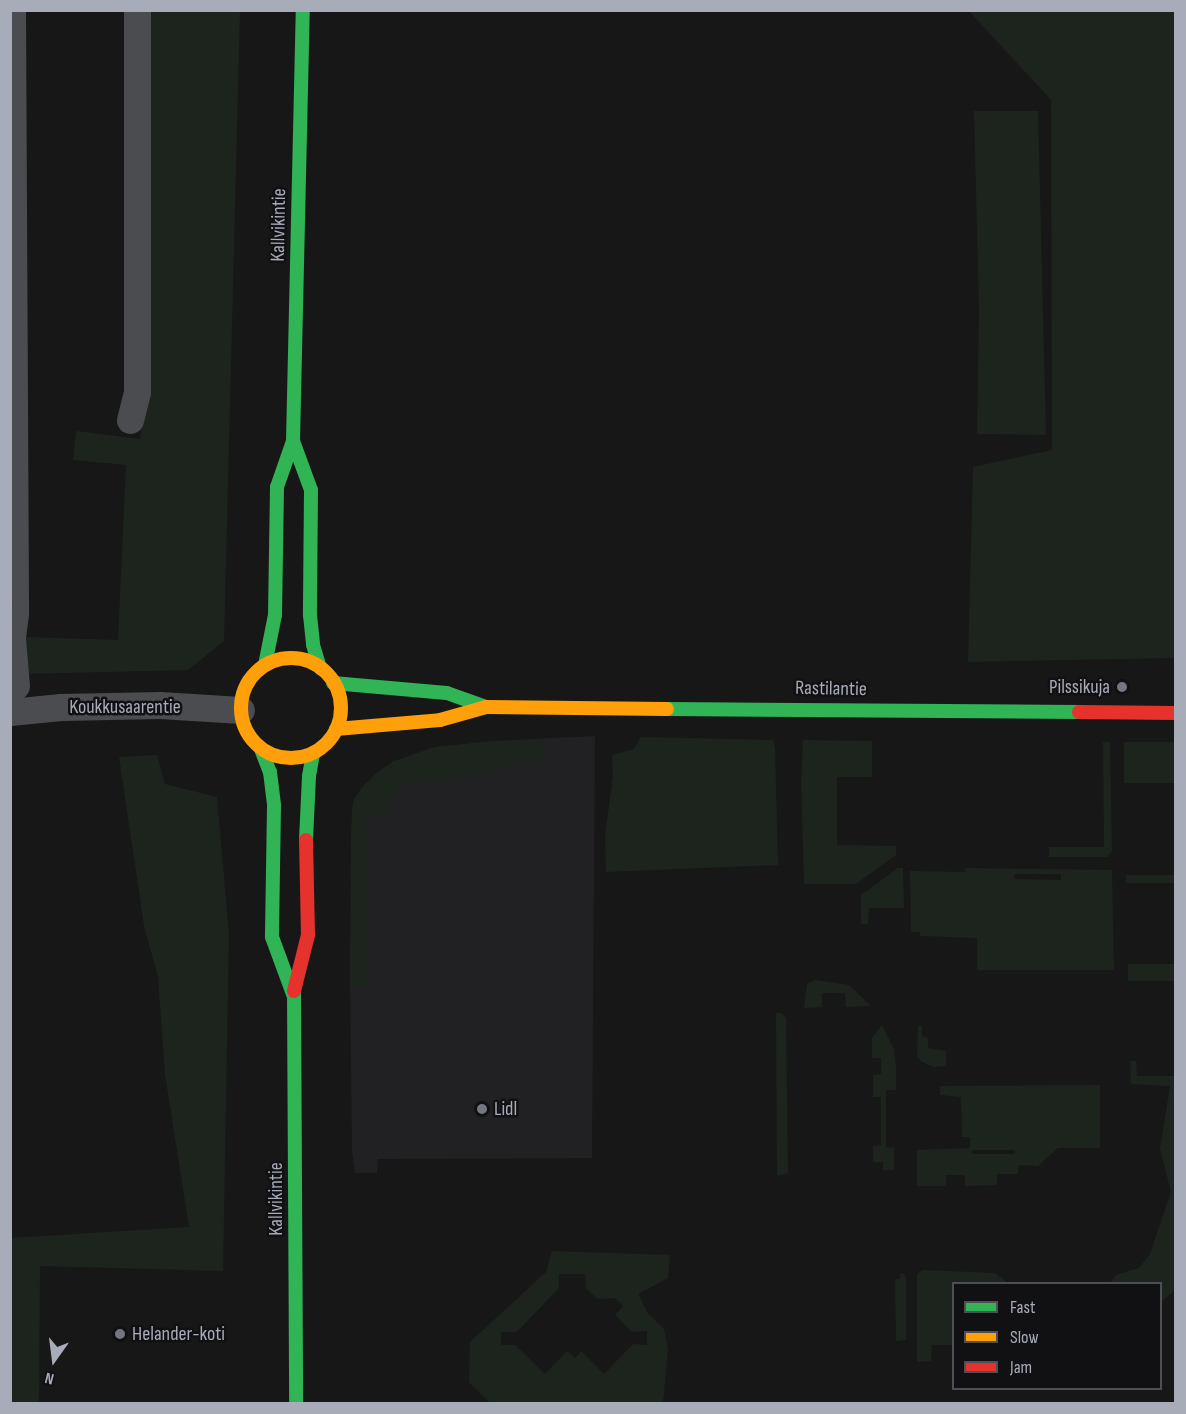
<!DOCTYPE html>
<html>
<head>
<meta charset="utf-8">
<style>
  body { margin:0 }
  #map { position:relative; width:1186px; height:1414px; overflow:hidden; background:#171717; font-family:"Sofia Sans Condensed",sans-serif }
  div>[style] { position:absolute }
  .built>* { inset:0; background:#212123 }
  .green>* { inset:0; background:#1d241e; transform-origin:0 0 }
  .street>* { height:27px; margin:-13.5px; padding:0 13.5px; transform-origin:13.5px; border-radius:13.5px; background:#4b4c50 }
  .fast>* { height:14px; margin:-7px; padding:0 7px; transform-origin:7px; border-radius:7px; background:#30b455 }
  .slow>* { height:14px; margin:-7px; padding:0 7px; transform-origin:7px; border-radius:7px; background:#ff9f0a }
  .slow>.ring { margin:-7px; padding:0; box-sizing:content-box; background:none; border:14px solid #ff9f0a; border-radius:50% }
  .jam>* { height:14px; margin:-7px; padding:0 7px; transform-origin:7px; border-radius:7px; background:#e5322d }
  .dots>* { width:16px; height:16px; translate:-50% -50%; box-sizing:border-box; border:3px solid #111113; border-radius:50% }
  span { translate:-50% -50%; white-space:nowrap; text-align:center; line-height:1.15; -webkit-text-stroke:5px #111113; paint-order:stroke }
  .street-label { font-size:20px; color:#a8abb8 }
  .poi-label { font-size:20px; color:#a8abb8 }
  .right { translate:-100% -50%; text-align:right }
  .left { translate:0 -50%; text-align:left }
  .frame { position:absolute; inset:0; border:12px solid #a8abb8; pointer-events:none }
  .legend { position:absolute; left:952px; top:1282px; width:210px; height:108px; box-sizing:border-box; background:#111113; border:2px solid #4d4f55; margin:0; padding:8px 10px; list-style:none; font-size:18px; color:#a8abb8 }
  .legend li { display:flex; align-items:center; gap:12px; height:30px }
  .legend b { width:30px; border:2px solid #4d4f55 }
  .north { position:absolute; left:24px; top:1330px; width:60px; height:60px; -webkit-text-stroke:4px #111113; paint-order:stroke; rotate:194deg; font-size:16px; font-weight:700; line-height:24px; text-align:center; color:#a8abb8 }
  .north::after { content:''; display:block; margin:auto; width:21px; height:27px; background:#a8abb8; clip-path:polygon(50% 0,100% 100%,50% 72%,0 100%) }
</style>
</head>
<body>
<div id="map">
  <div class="built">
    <i style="clip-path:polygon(595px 736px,592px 1158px,378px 1159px,377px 1173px,355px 1173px,352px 1152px,350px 986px,351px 827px,354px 799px,375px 774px,392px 762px,435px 747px,495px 741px)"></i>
  </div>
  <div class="green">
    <i style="clip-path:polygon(144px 11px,240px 11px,224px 641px,188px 670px,22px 674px,24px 637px,118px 640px,126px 465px,73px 460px,76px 431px,140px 439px,145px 409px)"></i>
    <i style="clip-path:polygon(969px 11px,1175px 11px,1175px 658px,968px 662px,973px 467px,1052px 450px,1051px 100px)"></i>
    <i style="clip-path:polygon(974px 111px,1038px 111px,1046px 435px,977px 434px,979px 310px)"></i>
    <i style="clip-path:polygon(641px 737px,773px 740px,775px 748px,778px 865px,606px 872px,605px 836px,613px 776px,612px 755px,634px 749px)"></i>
    <i style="clip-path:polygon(544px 740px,547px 758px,447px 781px,408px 782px,391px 799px,386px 813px,366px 815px,367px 988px,350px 988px,352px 809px,354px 799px,364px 785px,392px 762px,435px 747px,495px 741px)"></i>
    <i style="clip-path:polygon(803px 740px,872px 741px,872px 777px,837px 777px,837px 845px,896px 846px,896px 855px,856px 884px,804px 884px,801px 781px)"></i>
    <i style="clip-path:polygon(1103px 742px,1110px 742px,1112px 851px,1107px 857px,1049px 857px,1049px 847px,1104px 847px)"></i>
    <i style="left:1124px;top:742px;width:51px;height:41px"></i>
    <i style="clip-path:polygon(157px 755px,165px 784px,217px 797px,229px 934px,223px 1271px,40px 1266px,39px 1403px,11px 1403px,11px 1238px,189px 1227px,165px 1074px,158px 977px,144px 926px,119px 757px)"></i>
    <i style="clip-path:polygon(898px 868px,903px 868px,904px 908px,869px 908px,868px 924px,861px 924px,861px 895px)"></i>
    <i style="clip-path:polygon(evenodd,965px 868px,1112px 870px,1114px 970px,977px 970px,977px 938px,920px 936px,920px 932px,911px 932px,910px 871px,965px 872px,965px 868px,1014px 874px,1061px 874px,1061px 880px,1014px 879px,1014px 874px)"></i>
    <i style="left:1126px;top:875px;width:49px;height:8px"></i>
    <i style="left:1175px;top:964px;width:17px;height:47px;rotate:90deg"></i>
    <i style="clip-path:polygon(815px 980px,849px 985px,871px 1006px,846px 1007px,845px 993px,822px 993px,822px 1007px,804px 1008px,807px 984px)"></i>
    <i style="clip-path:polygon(776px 1013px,782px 1013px,786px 1018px,788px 1173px,777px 1176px)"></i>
    <i style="clip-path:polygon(882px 1025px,894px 1049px,896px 1068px,896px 1090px,886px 1090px,886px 1147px,894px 1148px,894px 1170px,883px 1170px,883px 1162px,873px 1162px,873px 1146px,881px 1145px,881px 1097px,873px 1097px,873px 1075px,881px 1074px,881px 1058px,872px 1058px,872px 1038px)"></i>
    <i style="clip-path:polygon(918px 1026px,922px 1026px,922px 1036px,928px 1038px,928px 1048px,946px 1051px,946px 1066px,934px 1067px,922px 1062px,917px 1056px)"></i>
    <i style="clip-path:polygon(1130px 1061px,1136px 1061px,1137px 1076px,1175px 1076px,1175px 1290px,1161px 1302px,1160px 1284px,1110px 1283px,1116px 1275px,1139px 1268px,1150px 1254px,1171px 1192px,1160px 1149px,1170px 1086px,1131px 1084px)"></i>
    <i style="clip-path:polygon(evenodd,1100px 1085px,1100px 1148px,1058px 1148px,1038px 1166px,1019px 1165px,1018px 1174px,997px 1174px,997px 1185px,965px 1186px,965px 1175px,946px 1175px,946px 1186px,917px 1186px,917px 1150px,970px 1148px,970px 1137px,962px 1137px,961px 1097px,940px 1095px,940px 1086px,1100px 1085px,1015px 1150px,1015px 1154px,972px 1154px,972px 1150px,1015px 1150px)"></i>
    <i style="clip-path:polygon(evenodd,552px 1251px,670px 1255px,668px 1278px,638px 1294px,647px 1312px,664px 1329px,668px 1349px,663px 1403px,490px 1403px,469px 1382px,470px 1342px,546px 1272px,552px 1251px,559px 1274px,585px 1274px,586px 1288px,597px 1299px,615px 1298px,623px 1306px,615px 1315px,632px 1332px,647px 1331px,647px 1345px,633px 1344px,604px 1374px,581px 1351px,575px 1358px,567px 1351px,545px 1374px,515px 1345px,501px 1345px,501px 1332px,517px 1332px,559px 1288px,559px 1274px)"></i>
    <i style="clip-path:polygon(922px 1270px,995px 1273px,1008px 1283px,954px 1284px,953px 1345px,932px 1345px,931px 1361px,917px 1362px,917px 1275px)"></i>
    <i style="clip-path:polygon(900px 1273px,904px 1274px,906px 1279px,906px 1340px,896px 1341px,895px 1279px,900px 1279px)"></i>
  </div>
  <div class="street">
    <i style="left:12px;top:10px;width:603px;rotate:89.71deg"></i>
    <i style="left:15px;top:613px;width:26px;rotate:97deg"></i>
    <i style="left:12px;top:639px;width:47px;rotate:85.1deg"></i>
    <i style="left:130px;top:420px;width:29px;rotate:-76deg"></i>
    <i style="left:137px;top:392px;width:382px;rotate:-90deg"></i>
    <i style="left:10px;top:712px;width:51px;rotate:-5.6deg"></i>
    <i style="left:61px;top:707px;width:99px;rotate:-1.2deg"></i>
    <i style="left:160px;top:705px;width:81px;rotate:3.5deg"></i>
  </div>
  <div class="fast">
    <i style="left:293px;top:441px;width:52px;rotate:69.8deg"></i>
    <i style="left:311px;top:490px;width:125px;rotate:90.5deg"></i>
    <i style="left:310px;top:615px;width:30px;rotate:84deg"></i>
    <i style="left:313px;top:645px;width:24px;rotate:73deg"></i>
    <i style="left:265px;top:665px;width:51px;rotate:-78.7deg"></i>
    <i style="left:275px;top:615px;width:128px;rotate:-89.1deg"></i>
    <i style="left:277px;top:487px;width:49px;rotate:-70.8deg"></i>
    <i style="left:293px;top:441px;width:431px;rotate:-88.7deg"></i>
    <i style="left:333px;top:683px;width:114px;rotate:5deg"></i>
    <i style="left:447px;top:693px;width:41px;rotate:19.7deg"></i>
    <i style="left:667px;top:709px;width:412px;rotate:0.4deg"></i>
    <i style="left:261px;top:749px;width:25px;rotate:69deg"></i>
    <i style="left:270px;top:772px;width:34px;rotate:83deg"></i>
    <i style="left:274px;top:806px;width:131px;rotate:90.9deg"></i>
    <i style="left:272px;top:937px;width:61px;rotate:69.8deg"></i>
    <i style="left:306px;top:840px;width:64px;rotate:-87.3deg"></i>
    <i style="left:309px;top:776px;width:23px;rotate:-80deg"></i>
    <i style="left:294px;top:991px;width:413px;rotate:89.7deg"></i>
  </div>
  <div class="slow">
    <i class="ring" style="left:241px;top:658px;width:86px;height:86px"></i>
    <i style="left:336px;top:729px;width:104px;rotate:-4.9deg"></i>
    <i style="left:440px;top:720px;width:48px;rotate:-15.8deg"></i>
    <i style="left:486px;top:707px;width:181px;rotate:0.6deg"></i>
  </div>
  <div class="jam">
    <i style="left:1079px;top:712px;width:97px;rotate:0.6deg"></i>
    <i style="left:294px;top:991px;width:58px;rotate:-76deg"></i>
    <i style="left:308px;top:935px;width:95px;rotate:-91.2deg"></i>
  </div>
  <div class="dots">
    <i style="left:1122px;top:687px;background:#757780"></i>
    <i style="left:482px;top:1109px;background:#757780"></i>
    <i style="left:120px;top:1334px;background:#757780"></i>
  </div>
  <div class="street-label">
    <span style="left:279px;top:225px;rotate:-89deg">Kallvikintie</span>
    <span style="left:831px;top:689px;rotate:1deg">Rastilantie</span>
    <span style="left:125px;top:707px">Koukkusaarentie</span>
    <span style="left:276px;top:1199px;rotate:-90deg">Kallvikintie</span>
  </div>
  <div class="poi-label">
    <span class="right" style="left:1110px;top:687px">Pilssikuja</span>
    <span class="left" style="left:494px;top:1109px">Lidl</span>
    <span class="left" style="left:132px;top:1334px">Helander-koti</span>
  </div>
  <div class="frame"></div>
  <ul class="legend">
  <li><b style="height:8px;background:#30b455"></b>Fast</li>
  <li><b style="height:8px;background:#ff9f0a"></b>Slow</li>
  <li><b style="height:8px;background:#e5322d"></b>Jam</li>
  </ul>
  <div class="north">N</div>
</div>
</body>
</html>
